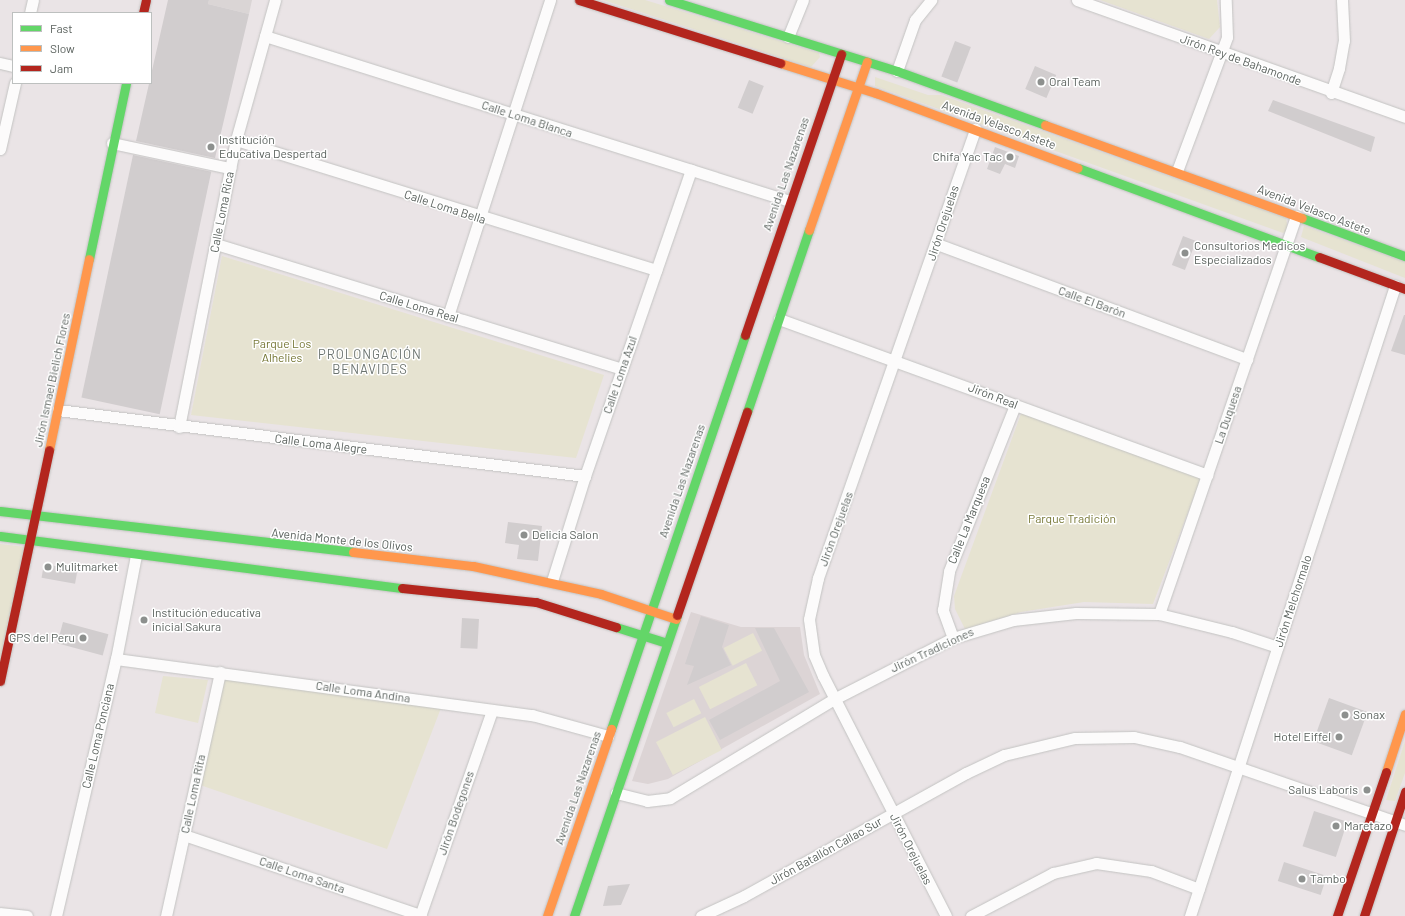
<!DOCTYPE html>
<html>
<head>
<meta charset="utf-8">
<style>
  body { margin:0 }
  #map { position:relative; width:1405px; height:916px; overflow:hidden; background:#eae4e6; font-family:Barlow,sans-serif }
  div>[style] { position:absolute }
  .industrial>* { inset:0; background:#dad5d5 }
  .education>* { inset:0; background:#dcd4d5 }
  .green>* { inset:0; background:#e6e3d1; transform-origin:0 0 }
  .building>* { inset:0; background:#d1cdce; transform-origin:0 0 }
  .roads { filter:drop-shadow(0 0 1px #c3c3c2) drop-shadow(0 0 1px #c3c3c2) }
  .street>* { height:11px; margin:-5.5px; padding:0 5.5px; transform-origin:5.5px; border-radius:5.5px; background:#fcfbfb }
  .fast>* { height:9px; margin:-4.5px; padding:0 4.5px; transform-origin:4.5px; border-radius:4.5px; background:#63d668 }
  .slow>* { height:9px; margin:-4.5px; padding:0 4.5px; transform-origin:4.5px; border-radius:4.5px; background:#ff974d }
  .jam>* { height:9px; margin:-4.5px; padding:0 4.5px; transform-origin:4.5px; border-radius:4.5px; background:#b3261e }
  .dots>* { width:11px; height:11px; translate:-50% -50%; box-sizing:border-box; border:2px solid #fff; border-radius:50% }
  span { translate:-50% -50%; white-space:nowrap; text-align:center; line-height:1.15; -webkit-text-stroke:3px #fff; paint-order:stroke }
  .street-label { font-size:12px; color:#5b625e }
  .poi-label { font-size:12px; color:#5b625e }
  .left { translate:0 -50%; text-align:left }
  .right { translate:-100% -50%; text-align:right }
  .park-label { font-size:12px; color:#767735 }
  .neighbourhood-label { font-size:13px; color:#6c7470; letter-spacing:1px }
  .legend { position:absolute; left:12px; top:12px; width:140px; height:72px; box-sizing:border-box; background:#fff; border:1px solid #bdc0bf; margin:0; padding:5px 7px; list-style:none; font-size:12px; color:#5b625e }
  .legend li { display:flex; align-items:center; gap:8px; height:20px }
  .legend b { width:20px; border:1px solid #bdc0bf }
</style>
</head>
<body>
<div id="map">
  <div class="industrial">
    <i style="clip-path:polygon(209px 0,252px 0,249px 14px,208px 4px)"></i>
  </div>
  <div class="education">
    <i style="clip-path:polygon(691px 612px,741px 627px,800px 627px,804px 655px,820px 694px,668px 779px,648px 784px,632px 781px)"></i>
  </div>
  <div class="green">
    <i style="clip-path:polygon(603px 0,645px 0,819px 53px,820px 57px,811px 67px)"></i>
    <i style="clip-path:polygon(1100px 0,1217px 0,1220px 27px,1209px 39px)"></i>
    <i style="clip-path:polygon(875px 77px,928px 95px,941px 95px,1286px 218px,1288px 230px,1283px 233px,875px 86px)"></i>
    <i style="clip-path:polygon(1304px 226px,1405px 262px,1405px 278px,1301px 237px)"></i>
    <i style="clip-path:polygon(222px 256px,604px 375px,576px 458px,191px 415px)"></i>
    <i style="clip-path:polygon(1022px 411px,1201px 478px,1153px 604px,1084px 602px,1021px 612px,965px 629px,955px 609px,954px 596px)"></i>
    <i style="clip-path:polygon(0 544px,25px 547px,0 663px)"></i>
    <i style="left:753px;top:633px;width:20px;height:33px;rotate:63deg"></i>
    <i style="left:746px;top:663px;width:25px;height:53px;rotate:63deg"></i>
    <i style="clip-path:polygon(163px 676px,208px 680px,198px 723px,155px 713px)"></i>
    <i style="clip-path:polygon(224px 678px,441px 708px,387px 849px,200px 785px)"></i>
    <i style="left:694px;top:699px;width:16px;height:31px;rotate:63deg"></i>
    <i style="left:705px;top:717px;width:37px;height:55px;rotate:63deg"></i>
    <i style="clip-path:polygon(1405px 741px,1405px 773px,1395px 801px,1386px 800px)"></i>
  </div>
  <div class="building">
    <i style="clip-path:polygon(168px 0,209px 0,208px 4px,249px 14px,215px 158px,136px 141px)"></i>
    <i style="left:955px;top:41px;width:17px;height:38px;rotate:21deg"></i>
    <i style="left:1035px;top:66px;width:23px;height:25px;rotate:23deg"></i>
    <i style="left:749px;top:80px;width:16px;height:30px;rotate:22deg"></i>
    <i style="clip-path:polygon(1273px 100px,1375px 137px,1371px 152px,1268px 111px)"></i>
    <i style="clip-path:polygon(995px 147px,1019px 156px,1015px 168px,1005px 164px,1000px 174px,987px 169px)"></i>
    <i style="left:133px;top:155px;width:80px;height:248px;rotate:12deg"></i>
    <i style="left:1183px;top:236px;width:14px;height:31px;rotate:21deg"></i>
    <i style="clip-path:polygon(1404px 315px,1405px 315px,1405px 355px,1391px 351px)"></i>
    <i style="clip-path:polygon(508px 522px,542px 526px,538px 561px,517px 559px,519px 545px,505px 543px)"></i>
    <i style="left:44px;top:564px;width:34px;height:14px;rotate:10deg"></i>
    <i style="clip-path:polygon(701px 616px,729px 625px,722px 647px,731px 665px,687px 685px,694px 666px,685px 664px)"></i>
    <i style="left:462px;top:618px;width:17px;height:30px;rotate:3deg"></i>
    <i style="left:63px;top:622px;width:47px;height:22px;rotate:15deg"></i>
    <i style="clip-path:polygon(755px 628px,774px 628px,809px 692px,720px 740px,709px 720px,780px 681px)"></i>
    <i style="left:1329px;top:698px;width:41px;height:46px;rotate:20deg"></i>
    <i style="left:1314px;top:811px;width:35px;height:37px;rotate:18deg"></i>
    <i style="left:1284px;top:862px;width:45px;height:20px;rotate:18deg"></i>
    <i style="clip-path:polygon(630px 884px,621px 905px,603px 906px,608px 886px)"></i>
  </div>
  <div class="roads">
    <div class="street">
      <i style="left:1077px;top:0;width:348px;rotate:19.6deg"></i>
      <i style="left:30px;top:13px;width:13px;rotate:-77deg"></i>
      <i style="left:265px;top:36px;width:550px;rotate:17.45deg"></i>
      <i style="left:788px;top:37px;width:40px;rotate:-68deg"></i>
      <i style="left:0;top:63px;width:13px;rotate:13deg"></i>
      <i style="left:897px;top:71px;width:54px;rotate:-70.6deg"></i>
      <i style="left:915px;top:20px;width:26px;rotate:-51deg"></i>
      <i style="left:1331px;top:93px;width:26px;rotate:-72deg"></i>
      <i style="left:1339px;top:68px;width:27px;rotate:-80deg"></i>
      <i style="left:1344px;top:41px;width:41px;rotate:-92.8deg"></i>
      <i style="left:236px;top:140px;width:440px;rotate:17.2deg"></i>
      <i style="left:112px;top:143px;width:121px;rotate:12deg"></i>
      <i style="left:0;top:149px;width:68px;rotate:-77.2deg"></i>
      <i style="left:1177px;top:171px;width:143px;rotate:-69.5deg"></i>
      <i style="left:1227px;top:37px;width:37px;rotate:-92deg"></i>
      <i style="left:216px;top:244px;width:425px;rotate:17.1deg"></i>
      <i style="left:937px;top:244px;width:331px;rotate:20.4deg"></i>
      <i style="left:448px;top:316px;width:332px;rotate:-72.1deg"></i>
      <i style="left:779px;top:319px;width:456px;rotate:20deg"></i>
      <i style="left:58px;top:410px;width:531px;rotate:7.14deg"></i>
      <i style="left:179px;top:427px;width:293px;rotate:-78.8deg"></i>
      <i style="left:236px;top:140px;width:145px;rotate:-74.4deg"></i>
      <i style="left:552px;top:581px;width:110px;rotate:-72.6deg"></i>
      <i style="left:585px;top:476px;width:324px;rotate:-70.9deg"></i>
      <i style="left:1159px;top:614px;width:421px;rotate:-71deg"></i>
      <i style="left:953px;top:638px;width:30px;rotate:-110deg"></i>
      <i style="left:943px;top:610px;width:39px;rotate:-81deg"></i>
      <i style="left:949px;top:571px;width:179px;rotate:-68.3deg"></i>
      <i style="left:116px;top:659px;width:420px;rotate:7.7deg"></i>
      <i style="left:532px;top:715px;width:79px;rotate:15.4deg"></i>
      <i style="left:616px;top:793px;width:32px;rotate:14deg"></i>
      <i style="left:647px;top:801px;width:23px;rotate:-7deg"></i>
      <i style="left:670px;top:798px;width:192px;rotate:-31.1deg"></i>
      <i style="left:834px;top:699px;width:134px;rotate:-27.1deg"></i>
      <i style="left:953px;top:638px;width:63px;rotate:-16.7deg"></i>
      <i style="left:1013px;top:620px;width:63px;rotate:-6.3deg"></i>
      <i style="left:1076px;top:613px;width:83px;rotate:0.7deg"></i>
      <i style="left:1159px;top:614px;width:75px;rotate:13.9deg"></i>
      <i style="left:1232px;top:632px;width:48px;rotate:18.1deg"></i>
      <i style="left:184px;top:835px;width:250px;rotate:18.7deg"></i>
      <i style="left:0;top:913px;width:27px;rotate:6deg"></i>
      <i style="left:56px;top:916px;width:264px;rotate:-76.9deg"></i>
      <i style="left:116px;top:659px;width:106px;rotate:-79.1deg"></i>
      <i style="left:166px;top:916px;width:250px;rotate:-77.5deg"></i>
      <i style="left:420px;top:916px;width:218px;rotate:-70.7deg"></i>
      <i style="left:701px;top:916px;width:47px;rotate:-24.9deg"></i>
      <i style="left:744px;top:896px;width:254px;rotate:-29deg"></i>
      <i style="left:966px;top:773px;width:42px;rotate:-25.3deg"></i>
      <i style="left:1004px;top:755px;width:73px;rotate:-13.5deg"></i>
      <i style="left:1075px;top:738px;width:59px;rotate:-1deg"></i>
      <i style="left:1134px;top:737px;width:47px;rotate:12.3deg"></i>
      <i style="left:1180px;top:747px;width:238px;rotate:19.1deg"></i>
      <i style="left:946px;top:916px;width:270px;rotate:-117.1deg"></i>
      <i style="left:823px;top:676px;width:23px;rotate:-113deg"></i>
      <i style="left:814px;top:655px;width:36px;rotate:-98deg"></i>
      <i style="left:809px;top:619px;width:42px;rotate:-77.6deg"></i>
      <i style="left:818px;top:578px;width:476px;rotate:-70.7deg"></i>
      <i style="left:971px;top:916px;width:93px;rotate:-27.7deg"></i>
      <i style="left:1053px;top:873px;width:44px;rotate:-13.1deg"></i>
      <i style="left:1096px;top:863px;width:56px;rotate:8.3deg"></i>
      <i style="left:1151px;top:871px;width:51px;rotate:20.6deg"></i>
      <i style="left:1190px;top:916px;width:663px;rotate:-71.98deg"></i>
    </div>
    <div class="fast">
      <i style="left:669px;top:0;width:239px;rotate:17.3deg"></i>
      <i style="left:897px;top:71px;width:158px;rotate:20deg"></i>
      <i style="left:1078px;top:168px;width:257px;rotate:20.3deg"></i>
      <i style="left:1302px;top:218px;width:110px;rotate:20.3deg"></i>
      <i style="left:89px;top:259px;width:180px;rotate:-78.1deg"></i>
      <i style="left:747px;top:412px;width:192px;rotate:-71.2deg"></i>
      <i style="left:0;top:511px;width:355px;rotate:6.6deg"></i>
      <i style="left:0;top:536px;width:405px;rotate:7.4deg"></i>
      <i style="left:616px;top:627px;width:53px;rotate:17.4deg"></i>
      <i style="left:611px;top:729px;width:416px;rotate:-71.2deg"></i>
      <i style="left:574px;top:916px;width:318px;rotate:-71.1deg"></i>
    </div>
    <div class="slow">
      <i style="left:780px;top:63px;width:101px;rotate:17.4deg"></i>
      <i style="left:876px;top:93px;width:215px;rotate:20.4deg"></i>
      <i style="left:1045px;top:125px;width:273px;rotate:19.9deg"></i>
      <i style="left:809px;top:230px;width:178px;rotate:-71deg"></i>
      <i style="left:49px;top:450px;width:195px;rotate:-78.2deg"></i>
      <i style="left:353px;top:552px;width:121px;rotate:6.7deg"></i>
      <i style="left:473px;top:566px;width:131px;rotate:12.3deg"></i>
      <i style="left:601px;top:594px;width:79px;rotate:18.4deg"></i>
      <i style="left:1386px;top:772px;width:61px;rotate:-71.9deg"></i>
      <i style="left:547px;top:916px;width:198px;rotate:-71.1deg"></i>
    </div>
    <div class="jam">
      <i style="left:579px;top:0;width:211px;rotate:17.4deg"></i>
      <i style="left:143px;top:13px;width:13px;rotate:-77deg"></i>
      <i style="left:1319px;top:257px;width:92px;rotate:20.4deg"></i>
      <i style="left:745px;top:335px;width:297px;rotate:-71.1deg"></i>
      <i style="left:402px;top:588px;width:135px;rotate:6deg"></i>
      <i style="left:536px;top:602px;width:84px;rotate:17.4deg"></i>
      <i style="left:677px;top:615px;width:215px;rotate:-71deg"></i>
      <i style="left:0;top:681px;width:236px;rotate:-78deg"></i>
      <i style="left:1337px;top:916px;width:152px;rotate:-71.2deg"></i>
      <i style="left:1364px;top:916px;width:131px;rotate:-71.7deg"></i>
    </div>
  </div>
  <div class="dots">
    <i style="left:1041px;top:82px;background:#8d908e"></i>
    <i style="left:211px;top:147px;background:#8d908e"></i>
    <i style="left:1010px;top:157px;background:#8d908e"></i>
    <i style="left:1185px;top:253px;background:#8d908e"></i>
    <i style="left:524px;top:535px;background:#8d908e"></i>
    <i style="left:48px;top:567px;background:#8d908e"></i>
    <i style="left:144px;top:620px;background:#8d908e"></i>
    <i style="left:83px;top:638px;background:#8d908e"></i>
    <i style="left:1345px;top:715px;background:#8d908e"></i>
    <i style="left:1339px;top:737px;background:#8d908e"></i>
    <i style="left:1367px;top:790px;background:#8d908e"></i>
    <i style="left:1336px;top:826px;background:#8d908e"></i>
    <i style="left:1302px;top:879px;background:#8d908e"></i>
  </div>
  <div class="street-label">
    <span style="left:1241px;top:60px;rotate:20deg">Jirón Rey de Bahamonde</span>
    <span style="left:527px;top:119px;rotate:18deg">Calle Loma Blanca</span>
    <span style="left:999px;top:125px;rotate:20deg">Avenida Velasco Astete</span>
    <span style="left:786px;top:174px;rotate:-71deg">Avenida Las Nazarenas</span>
    <span style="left:445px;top:207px;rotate:18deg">Calle Loma Bella</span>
    <span style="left:1314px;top:210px;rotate:21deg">Avenida Velasco Astete</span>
    <span style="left:222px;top:212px;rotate:-79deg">Calle Loma Rica</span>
    <span style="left:943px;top:223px;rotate:-72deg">Jirón Orejuelas</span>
    <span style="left:1092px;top:302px;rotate:20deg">Calle El Barón</span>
    <span style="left:419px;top:307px;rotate:17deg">Calle Loma Real</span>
    <span style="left:620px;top:375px;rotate:-71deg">Calle Loma Azul</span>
    <span style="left:52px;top:380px;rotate:-78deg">Jirón Ismael Bielich Flores</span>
    <span style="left:993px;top:396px;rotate:21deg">Jirón Real</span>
    <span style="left:1228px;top:415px;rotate:-71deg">La Duquesa</span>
    <span style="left:321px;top:444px;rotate:7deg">Calle Loma Alegre</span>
    <span style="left:682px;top:481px;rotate:-71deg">Avenida Las Nazarenas</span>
    <span style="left:969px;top:520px;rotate:-68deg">Calle La Marquesa</span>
    <span style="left:836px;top:529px;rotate:-70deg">Jirón Orejuelas</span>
    <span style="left:342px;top:540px;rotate:6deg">Avenida Monte de los Olivos</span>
    <span style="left:1293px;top:601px;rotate:-72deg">Jirón Melchormalo</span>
    <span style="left:932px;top:650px;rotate:-25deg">Jirón Tradiciones</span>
    <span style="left:363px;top:692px;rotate:8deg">Calle Loma Andina</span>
    <span style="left:98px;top:736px;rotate:-77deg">Calle Loma Ponciana</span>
    <span style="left:578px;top:788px;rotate:-71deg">Avenida Las Nazarenas</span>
    <span style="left:193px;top:794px;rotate:-78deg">Calle Loma Rita</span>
    <span style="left:456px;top:813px;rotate:-71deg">Jirón Bodegones</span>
    <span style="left:911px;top:849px;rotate:63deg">Jirón Orejuelas</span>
    <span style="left:826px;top:851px;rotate:-29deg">Jirón Batallón Callao Sur</span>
    <span style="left:302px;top:875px;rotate:19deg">Calle Loma Santa</span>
  </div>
  <div class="poi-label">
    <span class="left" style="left:1049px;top:82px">Oral Team</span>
    <span class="left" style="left:219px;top:147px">Institución<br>Educativa Despertad</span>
    <span class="right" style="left:1002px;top:157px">Chifa Yac Tac</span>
    <span class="left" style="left:1194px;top:253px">Consultorios Medicos<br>Especializados</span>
    <span class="left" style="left:532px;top:535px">Delicia Salon</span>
    <span class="left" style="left:56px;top:567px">Mulitmarket</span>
    <span class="left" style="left:152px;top:620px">Institución educativa<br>inicial Sakura</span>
    <span class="right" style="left:75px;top:638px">GPS del Peru</span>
    <span class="left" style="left:1353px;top:715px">Sonax</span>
    <span class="right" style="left:1331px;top:737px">Hotel Eiffel</span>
    <span class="right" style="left:1358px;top:790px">Salus Laboris</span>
    <span class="left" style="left:1344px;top:826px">Maretazo</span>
    <span class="left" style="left:1310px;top:879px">Tambo</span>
  </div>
  <div class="park-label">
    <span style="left:282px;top:351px">Parque Los<br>Alhelies</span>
    <span style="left:1072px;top:519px">Parque Tradición</span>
  </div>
  <div class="neighbourhood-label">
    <span style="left:370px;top:362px">PROLONGACIÓN<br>BENAVIDES</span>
  </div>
  <ul class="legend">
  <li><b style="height:5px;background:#63d668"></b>Fast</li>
  <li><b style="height:5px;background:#ff974d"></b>Slow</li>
  <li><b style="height:5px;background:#b3261e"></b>Jam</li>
  </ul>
</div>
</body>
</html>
